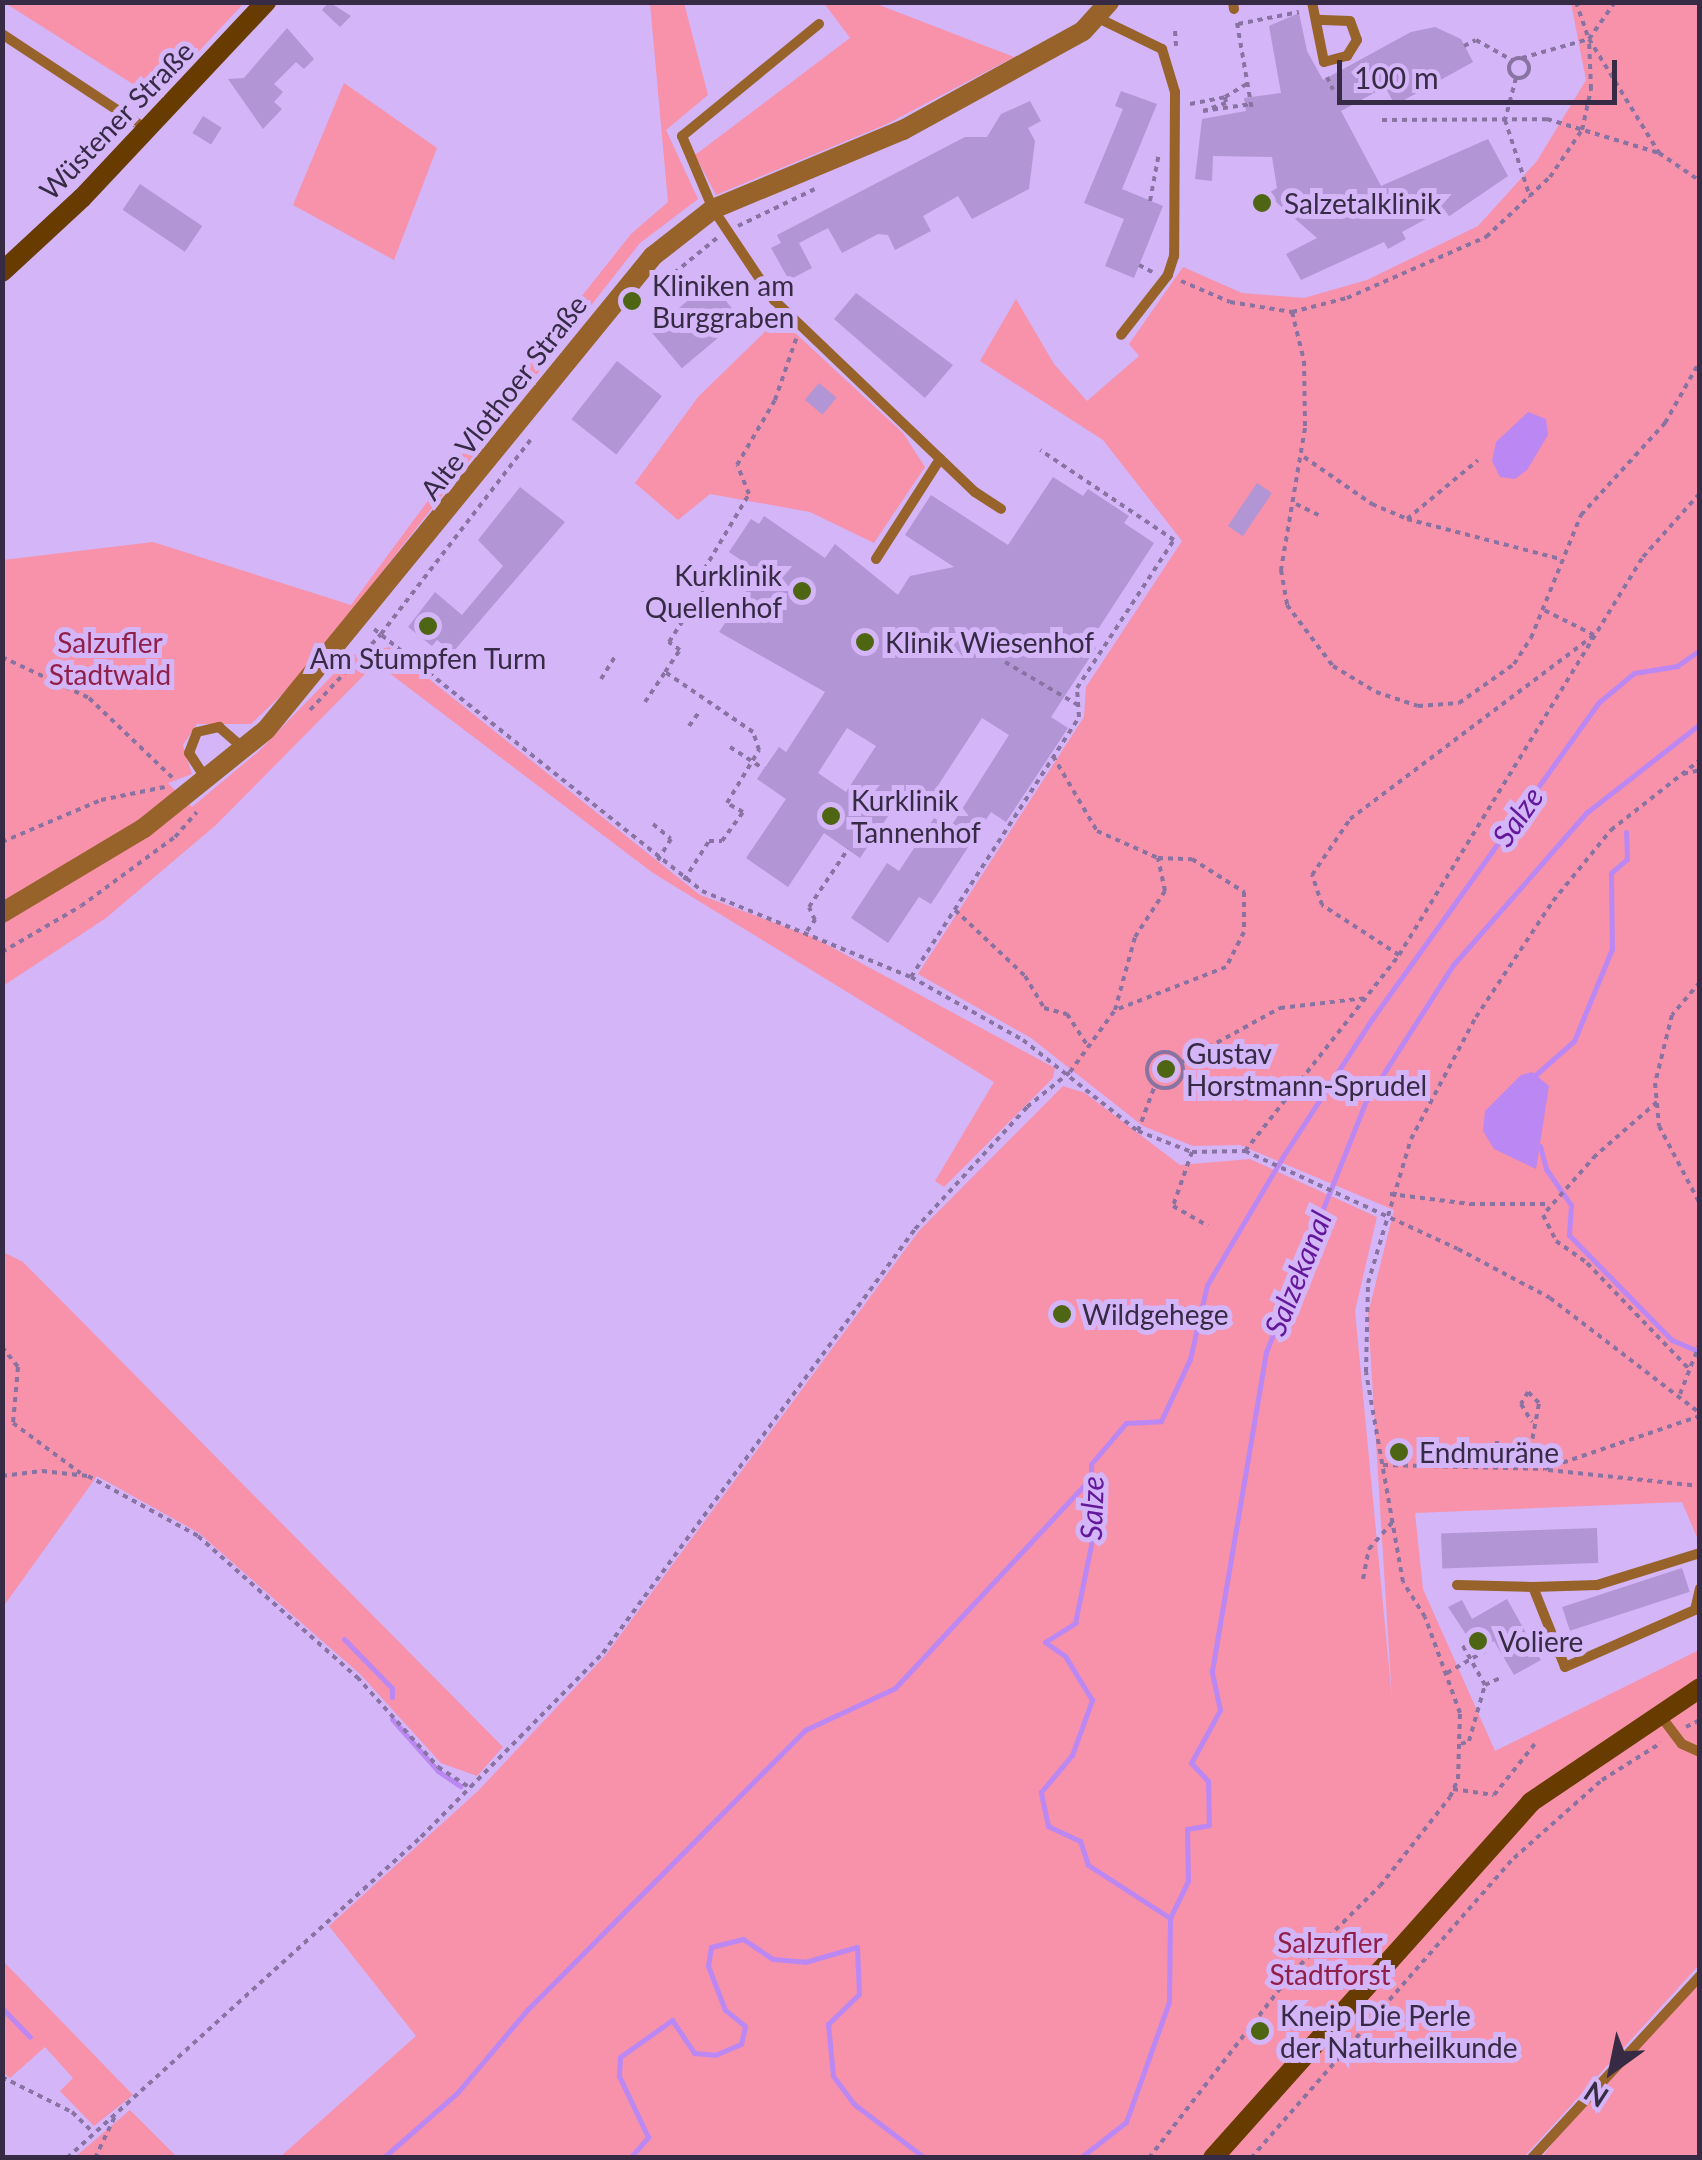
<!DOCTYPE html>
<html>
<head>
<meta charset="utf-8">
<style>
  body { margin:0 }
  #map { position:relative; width:1702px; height:2160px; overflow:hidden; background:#d3b5f8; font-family:Lato,sans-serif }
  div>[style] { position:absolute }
  .green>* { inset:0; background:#f891aa }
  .water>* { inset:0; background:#bb88f3 }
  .stream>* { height:5px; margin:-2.5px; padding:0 2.5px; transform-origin:2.5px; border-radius:2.5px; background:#bb88f3 }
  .building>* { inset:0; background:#b295d5; transform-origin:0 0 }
  .path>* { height:4px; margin-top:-2px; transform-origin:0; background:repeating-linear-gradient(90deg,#8873a2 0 5px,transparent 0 10px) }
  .path>.ring { margin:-2px; padding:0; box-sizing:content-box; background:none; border:4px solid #8873a2; border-radius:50% }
  .service>* { height:10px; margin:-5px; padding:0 5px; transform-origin:5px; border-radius:5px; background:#97632a }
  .minor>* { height:20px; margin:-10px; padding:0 10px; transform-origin:10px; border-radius:10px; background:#97632a }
  .secondary>* { height:20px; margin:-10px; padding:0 10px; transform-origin:10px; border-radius:10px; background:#683c01 }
  .dots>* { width:28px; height:28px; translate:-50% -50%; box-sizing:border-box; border:5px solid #d3b5f8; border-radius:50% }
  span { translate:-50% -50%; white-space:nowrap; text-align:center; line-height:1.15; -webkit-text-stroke:10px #d3b5f8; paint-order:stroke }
  .street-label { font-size:28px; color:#362a44 }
  .poi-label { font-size:28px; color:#362a44 }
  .left { translate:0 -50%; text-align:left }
  .right { translate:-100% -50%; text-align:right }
  .park-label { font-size:28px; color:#911f48 }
  .water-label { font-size:30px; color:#621898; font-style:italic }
  .frame { position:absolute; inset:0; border:5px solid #362a44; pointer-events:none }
  .north { position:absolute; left:1562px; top:2020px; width:100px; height:100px; -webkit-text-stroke:8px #d3b5f8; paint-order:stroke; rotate:213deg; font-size:28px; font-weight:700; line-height:40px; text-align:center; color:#362a44 }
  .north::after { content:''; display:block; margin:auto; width:35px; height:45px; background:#362a44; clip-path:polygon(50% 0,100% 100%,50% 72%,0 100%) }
  .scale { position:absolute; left:1337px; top:60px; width:280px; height:45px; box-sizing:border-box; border:5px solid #362a44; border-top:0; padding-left:12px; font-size:30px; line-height:35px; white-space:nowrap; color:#362a44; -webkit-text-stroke:8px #d3b5f8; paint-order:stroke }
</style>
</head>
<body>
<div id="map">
  <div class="green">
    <i style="clip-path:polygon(5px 3px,244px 3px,155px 98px)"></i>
    <i style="clip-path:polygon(650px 3px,684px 3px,708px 95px,666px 130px,698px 199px,640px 243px,298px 679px,251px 724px,197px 724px,183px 745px,192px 774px,168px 783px,192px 807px,259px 751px,352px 655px,389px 647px,700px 895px,813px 937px,1055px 1068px,1053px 1078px,944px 1187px,935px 1181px,994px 1082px,653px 873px,376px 663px,216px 825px,106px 918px,3px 986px,3px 560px,153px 542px,351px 605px,540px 349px,631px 234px,668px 202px)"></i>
    <i style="clip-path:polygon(824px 3px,874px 3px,1014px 57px,887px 124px,716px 195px,695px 155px,850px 38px)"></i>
    <i style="clip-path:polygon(1571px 3px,1699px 3px,1699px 1542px,1682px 1502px,1415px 1513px,1423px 1589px,1495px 1751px,1699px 1650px,1699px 1965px,1524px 2157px,279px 2158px,416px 2036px,329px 1926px,478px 1791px,605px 1656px,919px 1231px,1063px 1086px,1085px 1093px,1180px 1165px,1250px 1159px,1377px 1217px,1355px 1311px,1392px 1699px,1368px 1314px,1394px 1210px,1240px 1145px,1193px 1146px,1143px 1126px,1031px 1038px,918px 974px,1084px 717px,1086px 687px,1182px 541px,1103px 440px,980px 361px,1016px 299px,1054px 364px,1087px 401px,1139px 356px,1129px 344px,1183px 267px,1242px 293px,1304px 298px,1367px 280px,1478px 226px,1537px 161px,1586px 80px)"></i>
    <i style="clip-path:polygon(344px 83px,437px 148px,394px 260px,293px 205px)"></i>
    <i style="clip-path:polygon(779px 318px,903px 433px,925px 467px,874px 543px,810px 512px,710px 494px,678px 520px,635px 483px,698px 397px)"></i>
    <i style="clip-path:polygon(3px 1252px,23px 1262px,503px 1747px,477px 1776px,441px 1763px,360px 1674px,199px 1533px,97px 1476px,3px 1607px)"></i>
    <i style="clip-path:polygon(2px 1960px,133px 2095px,94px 2126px,60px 2091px,73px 2078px,45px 2047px,10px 2078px,3px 2072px)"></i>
    <i style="clip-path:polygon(1699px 1983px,1699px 2157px,1541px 2158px,1584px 2103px)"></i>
    <i style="clip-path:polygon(130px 2110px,177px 2157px,75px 2157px)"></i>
  </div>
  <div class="water">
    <i style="clip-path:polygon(1528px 412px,1546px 419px,1548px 435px,1527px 470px,1515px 479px,1500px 477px,1492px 461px,1496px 442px)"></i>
    <i style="clip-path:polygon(1532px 1072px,1549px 1086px,1536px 1169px,1494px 1149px,1483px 1131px,1485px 1111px,1521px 1075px)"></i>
  </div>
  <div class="stream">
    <i style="left:1532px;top:1078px;width:56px;rotate:-41.4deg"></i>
    <i style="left:1574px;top:1041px;width:100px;rotate:-67.6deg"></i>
    <i style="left:1612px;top:949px;width:76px;rotate:-90.8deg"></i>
    <i style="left:1611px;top:873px;width:21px;rotate:-41deg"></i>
    <i style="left:1627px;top:859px;width:27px;rotate:-92deg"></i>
    <i style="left:1540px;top:1146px;width:24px;rotate:75deg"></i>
    <i style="left:1546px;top:1169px;width:44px;rotate:55.2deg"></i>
    <i style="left:1571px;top:1205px;width:30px;rotate:94deg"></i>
    <i style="left:1569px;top:1235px;width:147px;rotate:45.6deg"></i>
    <i style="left:1672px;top:1340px;width:30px;rotate:23deg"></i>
    <i style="left:344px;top:1639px;width:69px;rotate:45.6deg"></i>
    <i style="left:392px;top:1688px;width:9px;rotate:90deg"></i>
    <i style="left:392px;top:1719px;width:69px;rotate:48.5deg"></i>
    <i style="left:438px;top:1771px;width:27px;rotate:34deg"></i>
    <i style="left:1170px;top:1918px;width:41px;rotate:-64.1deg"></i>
    <i style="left:1188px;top:1881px;width:52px;rotate:-91.1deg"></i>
    <i style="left:1187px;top:1829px;width:22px;rotate:-10deg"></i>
    <i style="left:1209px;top:1825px;width:44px;rotate:-91.3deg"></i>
    <i style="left:1208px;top:1781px;width:25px;rotate:-133deg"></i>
    <i style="left:1191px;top:1763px;width:60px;rotate:-61.3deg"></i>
    <i style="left:1220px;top:1710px;width:40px;rotate:-102deg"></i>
    <i style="left:1212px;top:1671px;width:324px;rotate:-80.4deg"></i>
    <i style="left:1266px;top:1352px;width:270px;rotate:-68.3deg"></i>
    <i style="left:1366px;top:1101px;width:161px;rotate:-57.4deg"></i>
    <i style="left:1453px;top:965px;width:202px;rotate:-48.8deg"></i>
    <i style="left:1586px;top:813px;width:145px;rotate:-38deg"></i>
    <i style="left:2px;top:2008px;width:40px;rotate:46deg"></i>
    <i style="left:383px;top:2158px;width:98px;rotate:-41.3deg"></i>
    <i style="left:457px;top:2093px;width:110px;rotate:-49.8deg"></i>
    <i style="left:528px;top:2009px;width:393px;rotate:-45.2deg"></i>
    <i style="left:805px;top:1730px;width:99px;rotate:-25deg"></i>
    <i style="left:895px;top:1688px;width:283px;rotate:-47deg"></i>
    <i style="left:630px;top:2158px;width:28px;rotate:-49deg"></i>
    <i style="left:648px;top:2137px;width:68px;rotate:-115.4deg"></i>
    <i style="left:619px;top:2076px;width:19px;rotate:-87deg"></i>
    <i style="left:620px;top:2057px;width:64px;rotate:-35.4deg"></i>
    <i style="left:672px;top:2020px;width:40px;rotate:56deg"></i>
    <i style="left:694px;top:2053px;width:21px;rotate:5deg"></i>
    <i style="left:715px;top:2055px;width:28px;rotate:-23deg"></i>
    <i style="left:741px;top:2044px;width:18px;rotate:-77deg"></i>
    <i style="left:745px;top:2026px;width:26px;rotate:-141deg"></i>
    <i style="left:725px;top:2010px;width:47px;rotate:-111.1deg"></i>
    <i style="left:708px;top:1966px;width:19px;rotate:-81deg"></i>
    <i style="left:711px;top:1947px;width:33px;rotate:-14deg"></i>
    <i style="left:743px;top:1939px;width:36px;rotate:34deg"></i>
    <i style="left:773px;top:1959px;width:32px;rotate:5deg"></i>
    <i style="left:805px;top:1962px;width:54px;rotate:-16.1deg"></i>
    <i style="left:857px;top:1947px;width:47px;rotate:87.6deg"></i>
    <i style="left:859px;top:1994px;width:43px;rotate:135.9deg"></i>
    <i style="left:828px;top:2024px;width:52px;rotate:84.5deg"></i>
    <i style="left:833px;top:2076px;width:35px;rotate:53deg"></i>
    <i style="left:854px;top:2104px;width:89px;rotate:37.3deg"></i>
    <i style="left:1080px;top:2158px;width:58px;rotate:-38deg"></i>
    <i style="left:1126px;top:2122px;width:127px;rotate:-70.3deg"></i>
    <i style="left:1169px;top:2002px;width:84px;rotate:-89.3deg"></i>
    <i style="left:1170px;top:1918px;width:98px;rotate:-147.1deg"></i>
    <i style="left:1088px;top:1865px;width:25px;rotate:-108deg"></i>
    <i style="left:1080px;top:1841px;width:35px;rotate:-155deg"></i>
    <i style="left:1048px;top:1826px;width:35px;rotate:-102deg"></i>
    <i style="left:1041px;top:1792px;width:48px;rotate:-50deg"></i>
    <i style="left:1072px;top:1755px;width:59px;rotate:-70deg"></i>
    <i style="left:1092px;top:1700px;width:52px;rotate:-121.5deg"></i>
    <i style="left:1065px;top:1656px;width:24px;rotate:-145deg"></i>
    <i style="left:1045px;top:1642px;width:36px;rotate:-32deg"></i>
    <i style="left:1075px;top:1623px;width:80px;rotate:-78.4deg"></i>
    <i style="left:1091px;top:1545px;width:81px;rotate:-90deg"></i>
    <i style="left:1091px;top:1464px;width:54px;rotate:-49.5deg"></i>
    <i style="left:1126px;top:1423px;width:35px;rotate:-3deg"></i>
    <i style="left:1161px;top:1421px;width:68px;rotate:-64.9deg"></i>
    <i style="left:1190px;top:1359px;width:76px;rotate:-77.1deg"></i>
    <i style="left:1207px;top:1285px;width:147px;rotate:-59.4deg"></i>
    <i style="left:1282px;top:1158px;width:166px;rotate:-57.1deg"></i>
    <i style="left:1372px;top:1019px;width:388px;rotate:-54.4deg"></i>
    <i style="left:1598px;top:703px;width:47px;rotate:-39.8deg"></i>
    <i style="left:1634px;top:673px;width:44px;rotate:-9.2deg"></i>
    <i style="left:1677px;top:666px;width:28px;rotate:-35deg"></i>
  </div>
  <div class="building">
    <i style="clip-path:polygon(329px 2px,351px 16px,340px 27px,322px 10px)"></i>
    <i style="clip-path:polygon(1299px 13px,1307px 51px,1323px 80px,1411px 32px,1435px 27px,1461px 39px,1473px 62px,1395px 105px,1385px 87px,1341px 111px,1381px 186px,1488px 139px,1508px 176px,1448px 217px,1444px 209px,1402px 232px,1406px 239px,1388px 249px,1384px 242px,1301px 280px,1286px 254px,1317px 238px,1267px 194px,1277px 188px,1272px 157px,1213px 156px,1212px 181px,1195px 179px,1202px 119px,1246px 111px,1244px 98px,1281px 93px,1269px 26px)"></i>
    <i style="clip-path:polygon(287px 28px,314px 59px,304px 69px,296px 62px,274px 84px,283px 92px,274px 102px,282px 109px,263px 129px,228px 79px,244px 78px)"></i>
    <i style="clip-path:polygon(1121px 91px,1157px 104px,1122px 189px,1163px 206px,1134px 278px,1105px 266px,1124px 219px,1084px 203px,1123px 109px,1115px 106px)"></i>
    <i style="clip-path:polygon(1030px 101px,1041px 121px,1028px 128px,1035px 141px,1029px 189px,972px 219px,958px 196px,923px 216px,931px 231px,895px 250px,888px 235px,878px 234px,842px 253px,828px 228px,799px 243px,812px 268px,789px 280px,771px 248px,781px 243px,777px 235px,965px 137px,987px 137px,1001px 114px)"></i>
    <i style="left:203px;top:116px;width:22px;height:20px;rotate:32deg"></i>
    <i style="left:140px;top:184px;width:75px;height:31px;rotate:34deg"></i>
    <i style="left:710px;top:282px;width:48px;height:77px;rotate:50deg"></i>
    <i style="clip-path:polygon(856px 293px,953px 365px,925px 398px,834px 319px)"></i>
    <i style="left:617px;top:361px;width:57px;height:74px;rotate:38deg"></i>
    <i style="left:819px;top:383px;width:23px;height:22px;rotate:40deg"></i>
    <i style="clip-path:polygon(evenodd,1053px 477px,1083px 496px,1088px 489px,1129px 516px,1124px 523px,1154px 543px,1089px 643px,1096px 648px,1051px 717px,1068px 728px,1006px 822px,991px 812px,931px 904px,919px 897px,888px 943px,851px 918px,887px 863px,899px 871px,934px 818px,950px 828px,1009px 735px,982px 718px,922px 810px,901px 797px,860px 858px,824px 833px,788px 887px,746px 858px,786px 799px,757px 779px,779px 747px,786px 752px,825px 692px,719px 632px,759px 572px,729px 552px,751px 519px,759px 524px,764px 516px,825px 558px,835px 544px,898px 595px,910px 576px,954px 567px,905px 535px,931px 495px,1008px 545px,1053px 477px,847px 728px,876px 746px,846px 792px,818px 773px,847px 728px)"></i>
    <i style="left:1257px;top:483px;width:18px;height:52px;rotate:34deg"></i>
    <i style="clip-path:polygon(520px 487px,565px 522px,453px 652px,437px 640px,432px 646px,408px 627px,435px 592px,462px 615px,503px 566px,478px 540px)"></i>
    <i style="left:1597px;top:1528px;width:35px;height:156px;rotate:88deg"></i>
    <i style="left:1682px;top:1568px;width:25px;height:126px;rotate:72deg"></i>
    <i style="clip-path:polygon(1507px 1599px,1541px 1660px,1514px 1675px,1494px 1641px,1477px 1651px,1448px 1607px,1462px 1600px,1472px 1619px)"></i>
  </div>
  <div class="path">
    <i style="left:1576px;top:2px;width:39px;rotate:71deg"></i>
    <i style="left:1589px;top:39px;width:134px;rotate:58.4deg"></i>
    <i style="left:1237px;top:23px;width:88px;rotate:80.2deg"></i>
    <i style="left:1238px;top:24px;width:62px;rotate:-11.1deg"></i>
    <i style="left:1175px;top:31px;width:15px;rotate:86deg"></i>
    <i style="left:1464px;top:46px;width:13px;rotate:-27deg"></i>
    <i style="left:1476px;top:40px;width:41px;rotate:29.1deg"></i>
    <i class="ring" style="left:1509px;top:58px;width:16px;height:16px"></i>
    <i style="left:1522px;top:58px;width:70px;rotate:-15.8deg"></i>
    <i style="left:1327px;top:77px;width:14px;rotate:65deg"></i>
    <i style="left:1516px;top:78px;width:43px;rotate:104.7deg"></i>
    <i style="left:1505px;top:120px;width:81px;rotate:72deg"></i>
    <i style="left:1225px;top:97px;width:6px;rotate:81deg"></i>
    <i style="left:1226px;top:103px;width:24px;rotate:161deg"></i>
    <i style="left:1203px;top:111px;width:49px;rotate:-8.3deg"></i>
    <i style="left:1190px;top:104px;width:36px;rotate:-11deg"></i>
    <i style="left:1225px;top:97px;width:27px;rotate:-31deg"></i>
    <i style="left:1382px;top:120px;width:165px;rotate:-0.3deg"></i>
    <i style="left:1547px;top:119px;width:117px;rotate:16.9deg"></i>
    <i style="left:1659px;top:153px;width:50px;rotate:34.3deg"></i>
    <i style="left:1150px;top:201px;width:49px;rotate:-79.4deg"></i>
    <i style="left:738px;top:226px;width:85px;rotate:-25.7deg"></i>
    <i style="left:1139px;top:265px;width:15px;rotate:28deg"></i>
    <i style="left:1181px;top:281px;width:53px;rotate:23.2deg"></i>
    <i style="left:1230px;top:302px;width:63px;rotate:9.2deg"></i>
    <i style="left:1292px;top:312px;width:57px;rotate:-14.3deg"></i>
    <i style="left:1347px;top:298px;width:152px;rotate:-23.7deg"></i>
    <i style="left:1486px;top:237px;width:88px;rotate:-43.2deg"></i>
    <i style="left:1550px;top:177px;width:57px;rotate:-55.8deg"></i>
    <i style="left:1582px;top:130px;width:42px;rotate:-77.6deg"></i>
    <i style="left:1591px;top:89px;width:50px;rotate:-92.3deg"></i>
    <i style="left:1589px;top:39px;width:45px;rotate:-54.9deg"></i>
    <i style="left:651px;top:292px;width:85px;rotate:-39.3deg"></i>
    <i style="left:1292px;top:312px;width:50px;rotate:76.2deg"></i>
    <i style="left:1304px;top:361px;width:67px;rotate:89.1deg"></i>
    <i style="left:1305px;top:428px;width:144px;rotate:99.6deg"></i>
    <i style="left:1281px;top:570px;width:36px;rotate:80deg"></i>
    <i style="left:1287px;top:605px;width:76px;rotate:53deg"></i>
    <i style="left:1333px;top:666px;width:50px;rotate:31.2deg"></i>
    <i style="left:1376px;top:692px;width:44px;rotate:18.4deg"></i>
    <i style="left:1418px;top:706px;width:41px;rotate:-4.2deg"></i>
    <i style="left:1459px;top:703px;width:67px;rotate:-35.3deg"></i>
    <i style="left:1514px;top:664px;width:31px;rotate:-57deg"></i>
    <i style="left:1531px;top:638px;width:133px;rotate:-67.9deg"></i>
    <i style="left:1581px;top:515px;width:125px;rotate:-47.6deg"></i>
    <i style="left:1665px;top:423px;width:71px;rotate:-60.6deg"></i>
    <i style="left:1304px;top:457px;width:83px;rotate:34.7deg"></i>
    <i style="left:1372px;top:504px;width:38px;rotate:23deg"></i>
    <i style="left:1407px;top:519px;width:159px;rotate:14.6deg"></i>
    <i style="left:1296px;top:504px;width:25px;rotate:26deg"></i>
    <i style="left:1407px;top:519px;width:92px;rotate:-39.7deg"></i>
    <i style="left:374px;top:629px;width:420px;rotate:38.6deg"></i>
    <i style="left:702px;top:891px;width:226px;rotate:22.4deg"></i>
    <i style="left:911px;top:977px;width:129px;rotate:29.4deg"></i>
    <i style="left:1023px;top:1040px;width:147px;rotate:38.4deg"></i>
    <i style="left:1138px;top:1131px;width:58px;rotate:21.3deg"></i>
    <i style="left:1192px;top:1152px;width:53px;rotate:-1.1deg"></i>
    <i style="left:1245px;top:1151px;width:234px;rotate:24.7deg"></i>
    <i style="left:1458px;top:1249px;width:104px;rotate:28deg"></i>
    <i style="left:1550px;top:1298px;width:189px;rotate:37.5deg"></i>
    <i style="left:2px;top:657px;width:96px;rotate:25.2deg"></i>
    <i style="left:89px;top:698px;width:120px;rotate:43.7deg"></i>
    <i style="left:1005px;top:662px;width:85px;rotate:30.5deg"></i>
    <i style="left:601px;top:679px;width:28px;rotate:-58deg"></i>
    <i style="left:645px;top:702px;width:36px;rotate:-56deg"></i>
    <i style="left:310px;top:710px;width:104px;rotate:-46.9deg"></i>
    <i style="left:381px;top:634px;width:246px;rotate:-52.4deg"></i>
    <i style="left:689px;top:726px;width:19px;rotate:-54deg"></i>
    <i style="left:730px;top:747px;width:40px;rotate:32.9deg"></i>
    <i style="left:1053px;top:756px;width:87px;rotate:59.6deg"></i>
    <i style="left:1097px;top:831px;width:67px;rotate:23.9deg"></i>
    <i style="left:1158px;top:858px;width:34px;rotate:2deg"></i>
    <i style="left:1192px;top:859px;width:62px;rotate:32.4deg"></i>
    <i style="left:1244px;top:892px;width:40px;rotate:90deg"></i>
    <i style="left:1244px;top:932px;width:39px;rotate:117deg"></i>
    <i style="left:1226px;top:967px;width:119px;rotate:158.8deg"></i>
    <i style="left:1683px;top:774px;width:17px;rotate:-13deg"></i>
    <i style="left:653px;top:824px;width:23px;rotate:40deg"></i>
    <i style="left:671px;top:839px;width:26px;rotate:122deg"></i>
    <i style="left:2px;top:842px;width:108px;rotate:-23deg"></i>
    <i style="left:101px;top:800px;width:65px;rotate:-11.5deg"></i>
    <i style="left:684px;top:880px;width:46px;rotate:-57.3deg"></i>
    <i style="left:709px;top:841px;width:13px"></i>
    <i style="left:722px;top:841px;width:36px;rotate:-54deg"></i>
    <i style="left:743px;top:812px;width:18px;rotate:-151deg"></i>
    <i style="left:727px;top:803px;width:62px;rotate:-58.9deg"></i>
    <i style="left:759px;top:750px;width:19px;rotate:-108deg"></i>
    <i style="left:753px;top:732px;width:107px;rotate:-145.7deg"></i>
    <i style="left:665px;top:672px;width:27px;rotate:-56deg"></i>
    <i style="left:680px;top:650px;width:14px;rotate:-144deg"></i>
    <i style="left:669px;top:642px;width:70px;rotate:-57.2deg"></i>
    <i style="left:707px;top:583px;width:9px;rotate:-148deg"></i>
    <i style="left:699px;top:578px;width:98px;rotate:-59.2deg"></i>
    <i style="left:749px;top:494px;width:31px;rotate:-112deg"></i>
    <i style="left:737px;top:465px;width:75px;rotate:-59.7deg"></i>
    <i style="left:775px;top:400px;width:65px;rotate:-71deg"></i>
    <i style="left:955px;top:910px;width:96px;rotate:43.3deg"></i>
    <i style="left:1025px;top:976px;width:37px;rotate:59deg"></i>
    <i style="left:1044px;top:1008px;width:24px;rotate:15deg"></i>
    <i style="left:1067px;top:1014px;width:37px;rotate:57deg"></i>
    <i style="left:807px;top:931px;width:14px;rotate:-54deg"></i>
    <i style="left:815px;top:920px;width:14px;rotate:-115deg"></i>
    <i style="left:809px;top:907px;width:70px;rotate:-56.1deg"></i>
    <i style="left:2px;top:952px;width:91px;rotate:-30.2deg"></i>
    <i style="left:81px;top:906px;width:117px;rotate:-36.3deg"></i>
    <i style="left:175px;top:837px;width:33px;rotate:-49deg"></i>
    <i style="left:1399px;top:955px;width:92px;rotate:-147deg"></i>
    <i style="left:1322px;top:905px;width:32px;rotate:-108deg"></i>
    <i style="left:1312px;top:875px;width:68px;rotate:-55.8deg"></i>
    <i style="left:1350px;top:819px;width:306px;rotate:-37deg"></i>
    <i style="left:1594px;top:635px;width:56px;rotate:-153.4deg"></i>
    <i style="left:911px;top:977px;width:310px;rotate:-57.1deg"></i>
    <i style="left:1079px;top:717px;width:29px;rotate:-94deg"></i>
    <i style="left:1077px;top:688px;width:177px;rotate:-56.8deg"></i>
    <i style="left:1174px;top:540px;width:161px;rotate:-146.1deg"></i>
    <i style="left:1700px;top:982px;width:43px;rotate:130.3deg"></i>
    <i style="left:1672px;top:1015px;width:70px;rotate:104deg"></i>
    <i style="left:1655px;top:1083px;width:43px;rotate:84.7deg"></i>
    <i style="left:1659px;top:1126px;width:88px;rotate:62.3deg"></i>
    <i class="ring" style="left:1147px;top:1052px;width:32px;height:32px"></i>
    <i style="left:1182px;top:1062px;width:112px;rotate:-28.9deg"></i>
    <i style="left:1280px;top:1008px;width:88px;rotate:-6.6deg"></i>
    <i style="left:1657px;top:1102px;width:81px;rotate:139deg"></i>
    <i style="left:1596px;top:1155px;width:80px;rotate:131.5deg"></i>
    <i style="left:1543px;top:1215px;width:29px;rotate:63deg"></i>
    <i style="left:1556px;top:1241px;width:38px;rotate:35deg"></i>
    <i style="left:1587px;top:1263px;width:147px;rotate:46.1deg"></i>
    <i style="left:1138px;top:1131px;width:49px;rotate:-69.7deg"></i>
    <i style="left:1245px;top:1151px;width:249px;rotate:-51.8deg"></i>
    <i style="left:1399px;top:955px;width:467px;rotate:-58.5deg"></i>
    <i style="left:1643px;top:557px;width:86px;rotate:-48.3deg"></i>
    <i style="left:1192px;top:1152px;width:57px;rotate:109.4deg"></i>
    <i style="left:1173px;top:1206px;width:40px;rotate:29.7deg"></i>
    <i style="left:1390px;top:1194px;width:81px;rotate:7.1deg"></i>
    <i style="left:1470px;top:1204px;width:79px"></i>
    <i style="left:2px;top:1347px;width:26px;rotate:51deg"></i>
    <i style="left:18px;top:1367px;width:56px;rotate:95.1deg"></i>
    <i style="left:13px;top:1423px;width:84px;rotate:36.7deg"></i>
    <i style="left:1680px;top:1394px;width:55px;rotate:-68.6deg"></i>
    <i style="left:1489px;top:1451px;width:16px"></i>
    <i style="left:1383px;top:1465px;width:161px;rotate:1.4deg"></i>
    <i style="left:1544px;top:1469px;width:165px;rotate:-18.8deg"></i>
    <i style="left:1497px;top:1466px;width:26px;rotate:-90deg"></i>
    <i style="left:1527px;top:1468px;width:66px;rotate:-79.5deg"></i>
    <i style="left:1539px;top:1403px;width:16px;rotate:-135deg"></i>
    <i style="left:1528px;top:1392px;width:14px;rotate:120deg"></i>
    <i style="left:1521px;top:1404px;width:21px;rotate:59deg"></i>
    <i style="left:1548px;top:1470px;width:153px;rotate:6deg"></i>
    <i style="left:2px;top:1476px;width:40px;rotate:-7.1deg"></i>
    <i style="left:42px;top:1471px;width:46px;rotate:6.2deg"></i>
    <i style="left:88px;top:1476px;width:125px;rotate:28.6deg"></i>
    <i style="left:198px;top:1536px;width:213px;rotate:41.6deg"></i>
    <i style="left:357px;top:1677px;width:121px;rotate:48deg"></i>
    <i style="left:438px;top:1767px;width:40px;rotate:32.9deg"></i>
    <i style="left:1363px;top:1579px;width:31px;rotate:-79deg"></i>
    <i style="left:1369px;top:1549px;width:37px;rotate:-49deg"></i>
    <i style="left:1447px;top:1673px;width:50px;rotate:-30.2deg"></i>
    <i style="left:1485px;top:1685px;width:19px;rotate:-25deg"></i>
    <i style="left:1686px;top:1727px;width:16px;rotate:-27deg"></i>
    <i style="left:1461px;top:1744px;width:9px;rotate:-21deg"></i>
    <i style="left:1469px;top:1741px;width:58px;rotate:-74.1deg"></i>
    <i style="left:1485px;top:1685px;width:47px;rotate:-119.3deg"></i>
    <i style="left:1453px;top:1789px;width:41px;rotate:8.3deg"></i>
    <i style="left:1494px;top:1795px;width:70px;rotate:-51.3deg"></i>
    <i style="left:2px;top:2077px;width:78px;rotate:26.6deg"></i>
    <i style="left:72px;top:2112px;width:30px;rotate:44deg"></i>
    <i style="left:67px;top:2158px;width:478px;rotate:-42.2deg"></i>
    <i style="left:421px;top:1837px;width:259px;rotate:-45.3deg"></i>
    <i style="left:603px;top:1653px;width:526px;rotate:-53.65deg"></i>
    <i style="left:915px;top:1229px;width:166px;rotate:-47.4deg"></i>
    <i style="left:1027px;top:1107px;width:55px;rotate:-39.1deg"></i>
    <i style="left:1070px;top:1072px;width:77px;rotate:-54deg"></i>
    <i style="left:1115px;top:1010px;width:76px;rotate:-74.7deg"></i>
    <i style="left:1135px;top:937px;width:55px;rotate:-56.9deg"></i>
    <i style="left:1165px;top:891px;width:34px;rotate:-102deg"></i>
    <i style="left:95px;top:2158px;width:47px;rotate:-64.5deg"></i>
    <i style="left:1149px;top:2158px;width:235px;rotate:-52.3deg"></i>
    <i style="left:1293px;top:1972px;width:122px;rotate:-44.7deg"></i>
    <i style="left:1380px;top:1886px;width:113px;rotate:-51.8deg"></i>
    <i style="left:1450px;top:1797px;width:20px;rotate:-66deg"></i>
    <i style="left:1458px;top:1779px;width:66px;rotate:-88.3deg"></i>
    <i style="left:1460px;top:1713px;width:102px;rotate:-110deg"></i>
    <i style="left:1425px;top:1617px;width:41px;rotate:-122.2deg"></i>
    <i style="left:1403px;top:1582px;width:213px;rotate:-100deg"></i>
    <i style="left:1366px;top:1372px;width:89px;rotate:-88.7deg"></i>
    <i style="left:1368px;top:1283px;width:150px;rotate:-73.4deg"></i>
    <i style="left:1411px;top:1139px;width:138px;rotate:-62deg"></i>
    <i style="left:1476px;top:1017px;width:139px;rotate:-56.4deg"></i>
    <i style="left:1553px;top:901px;width:92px;rotate:-50.8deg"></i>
    <i style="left:1611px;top:830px;width:113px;rotate:-38.2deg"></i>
    <i style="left:1251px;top:2158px;width:399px;rotate:-48.8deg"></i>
    <i style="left:1514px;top:1858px;width:118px;rotate:-41.6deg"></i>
    <i style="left:1602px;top:1780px;width:70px;rotate:-32.1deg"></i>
  </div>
  <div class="service">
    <i style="left:1233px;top:2px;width:7px;rotate:82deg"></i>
    <i style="left:1312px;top:2px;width:61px;rotate:78.7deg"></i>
    <i style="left:1324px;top:62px;width:24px;rotate:-15deg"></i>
    <i style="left:1347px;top:56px;width:19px;rotate:-58deg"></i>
    <i style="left:1357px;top:40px;width:20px;rotate:-110deg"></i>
    <i style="left:1350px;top:21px;width:34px;rotate:-178deg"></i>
    <i style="left:1098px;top:18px;width:71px;rotate:25.8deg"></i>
    <i style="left:1162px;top:49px;width:45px;rotate:73.2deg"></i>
    <i style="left:1175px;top:92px;width:164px;rotate:90.3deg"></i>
    <i style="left:1174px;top:256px;width:20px;rotate:108deg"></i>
    <i style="left:1168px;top:275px;width:76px;rotate:128.1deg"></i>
    <i style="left:819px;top:24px;width:177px;rotate:140.7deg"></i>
    <i style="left:682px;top:136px;width:79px;rotate:67deg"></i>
    <i style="left:713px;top:209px;width:110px;rotate:56.2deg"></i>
    <i style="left:774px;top:300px;width:278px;rotate:43.7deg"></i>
    <i style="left:975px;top:492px;width:31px;rotate:33deg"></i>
    <i style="left:2px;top:34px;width:173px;rotate:33.4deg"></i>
    <i style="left:876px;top:559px;width:119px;rotate:-57.4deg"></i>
    <i style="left:206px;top:779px;width:31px;rotate:-123deg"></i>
    <i style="left:189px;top:753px;width:22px;rotate:-69deg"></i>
    <i style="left:197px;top:732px;width:23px;rotate:-13deg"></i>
    <i style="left:219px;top:727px;width:32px;rotate:41deg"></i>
    <i style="left:1700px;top:1553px;width:108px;rotate:162.7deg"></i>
    <i style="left:1597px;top:1585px;width:64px;rotate:178.2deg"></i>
    <i style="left:1533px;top:1587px;width:86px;rotate:68.2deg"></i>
    <i style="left:1565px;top:1667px;width:142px;rotate:-23.7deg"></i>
    <i style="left:1695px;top:1610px;width:22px;rotate:-77deg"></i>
    <i style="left:1457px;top:1585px;width:76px;rotate:1.5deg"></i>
    <i style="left:1660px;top:1715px;width:36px;rotate:53deg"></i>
    <i style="left:1682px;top:1744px;width:20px;rotate:24deg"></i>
    <i style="left:1532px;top:2158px;width:248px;rotate:-47.3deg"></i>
  </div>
  <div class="minor">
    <i style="left:2px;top:913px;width:165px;rotate:-30.9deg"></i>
    <i style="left:144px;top:828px;width:156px;rotate:-38.8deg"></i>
    <i style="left:266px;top:730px;width:612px;rotate:-50.77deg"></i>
    <i style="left:653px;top:256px;width:76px;rotate:-38.1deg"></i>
    <i style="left:713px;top:209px;width:206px;rotate:-22.6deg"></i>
    <i style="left:903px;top:130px;width:205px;rotate:-28.8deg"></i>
    <i style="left:1083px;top:31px;width:39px;rotate:-48deg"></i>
  </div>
  <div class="secondary">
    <i style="left:2px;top:272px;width:109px;rotate:-42.8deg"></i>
    <i style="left:82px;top:198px;width:269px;rotate:-46.8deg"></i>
    <i style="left:1213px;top:2158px;width:477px;rotate:-48.2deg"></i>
    <i style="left:1531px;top:1802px;width:204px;rotate:-34deg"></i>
  </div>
  <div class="dots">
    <i style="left:1262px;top:203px;background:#4e6514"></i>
    <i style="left:632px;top:301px;background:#4e6514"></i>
    <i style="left:802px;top:591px;background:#4e6514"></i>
    <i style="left:428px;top:626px;background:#4e6514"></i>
    <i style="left:865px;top:642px;background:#4e6514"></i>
    <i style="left:831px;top:816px;background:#4e6514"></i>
    <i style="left:1166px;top:1069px;background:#4e6514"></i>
    <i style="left:1062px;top:1314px;background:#4e6514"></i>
    <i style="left:1399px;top:1452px;background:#4e6514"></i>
    <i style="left:1478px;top:1641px;background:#4e6514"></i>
    <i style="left:1260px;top:2031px;background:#4e6514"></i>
  </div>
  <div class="street-label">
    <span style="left:116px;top:120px;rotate:-46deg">Wüstener Straße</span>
    <span style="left:503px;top:397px;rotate:-52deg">Alte Vlothoer Straße</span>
  </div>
  <div class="poi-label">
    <span class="left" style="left:1284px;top:203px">Salzetalklinik</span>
    <span class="left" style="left:652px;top:301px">Kliniken am<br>Burggraben</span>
    <span class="right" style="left:782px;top:591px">Kurklinik<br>Quellenhof</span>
    <span class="left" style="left:885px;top:642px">Klinik Wiesenhof</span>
    <span style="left:428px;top:658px">Am Stumpfen Turm</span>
    <span class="left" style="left:851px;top:816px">Kurklinik<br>Tannenhof</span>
    <span class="left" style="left:1186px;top:1069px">Gustav<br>Horstmann-Sprudel</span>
    <span class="left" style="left:1082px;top:1314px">Wildgehege</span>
    <span class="left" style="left:1419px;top:1452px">Endmuräne</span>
    <span class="left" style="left:1498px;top:1641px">Voliere</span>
    <span class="left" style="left:1280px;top:2031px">Kneip Die Perle<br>der Naturheilkunde</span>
  </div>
  <div class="park-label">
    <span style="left:110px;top:658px">Salzufler<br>Stadtwald</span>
    <span style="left:1330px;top:1958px">Salzufler<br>Stadtforst</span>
  </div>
  <div class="water-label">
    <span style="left:1517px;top:816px;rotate:-55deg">Salze</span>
    <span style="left:1297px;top:1273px;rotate:-68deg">Salzekanal</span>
    <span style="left:1091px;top:1508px;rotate:-88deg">Salze</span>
  </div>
  <div class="frame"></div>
  <div class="north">N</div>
  <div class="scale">100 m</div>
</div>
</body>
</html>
